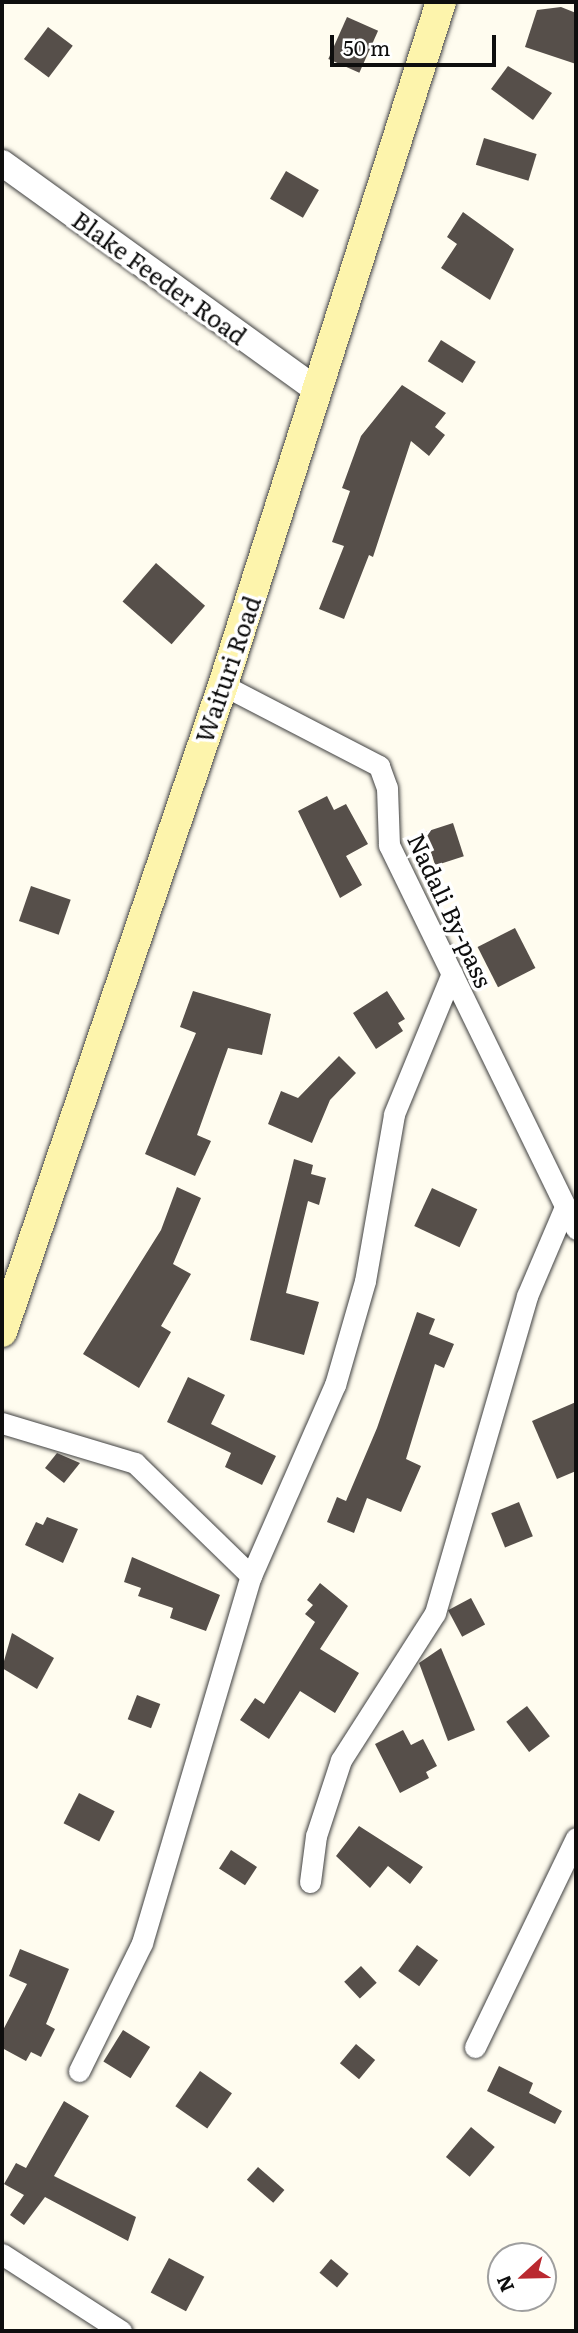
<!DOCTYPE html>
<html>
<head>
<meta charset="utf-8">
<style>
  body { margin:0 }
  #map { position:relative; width:578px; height:2333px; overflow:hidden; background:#fffcef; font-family:Literata,serif }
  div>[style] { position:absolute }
  .building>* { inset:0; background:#564f4a; transform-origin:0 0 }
  .roads { filter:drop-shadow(0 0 2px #414141) drop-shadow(0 0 2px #414141) }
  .minor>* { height:21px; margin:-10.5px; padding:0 10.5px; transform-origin:10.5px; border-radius:10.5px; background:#fff }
  .tertiary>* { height:26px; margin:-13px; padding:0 13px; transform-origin:13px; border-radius:13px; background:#fff }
  .secondary>* { height:30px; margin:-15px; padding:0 15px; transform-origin:15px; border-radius:15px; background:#fdf4ac }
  span { translate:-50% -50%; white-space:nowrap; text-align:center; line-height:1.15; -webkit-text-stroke:7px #fff; paint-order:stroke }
  .street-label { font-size:24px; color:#0e0e0e }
  .frame { position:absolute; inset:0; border:4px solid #0e0e0e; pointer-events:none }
  .north { position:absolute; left:487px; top:2242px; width:70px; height:70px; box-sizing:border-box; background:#fff; border:2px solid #9f9f9f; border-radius:50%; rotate:248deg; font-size:19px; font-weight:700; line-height:28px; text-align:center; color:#0e0e0e }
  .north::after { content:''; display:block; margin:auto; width:24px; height:32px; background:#ba2930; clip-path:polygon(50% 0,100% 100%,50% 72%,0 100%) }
  .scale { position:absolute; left:330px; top:35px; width:166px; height:32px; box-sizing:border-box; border:4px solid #0e0e0e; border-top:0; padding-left:9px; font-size:21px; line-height:24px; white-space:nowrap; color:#0e0e0e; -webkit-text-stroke:5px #fff; paint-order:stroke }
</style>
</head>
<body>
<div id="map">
  <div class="building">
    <i style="clip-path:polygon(561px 7px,576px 13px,576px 64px,525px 47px,537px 10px)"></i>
    <i style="left:347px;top:17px;width:34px;height:46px;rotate:24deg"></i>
    <i style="left:48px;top:27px;width:31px;height:40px;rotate:37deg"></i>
    <i style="clip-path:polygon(508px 66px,552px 93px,533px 120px,491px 89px)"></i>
    <i style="left:484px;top:138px;width:55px;height:28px;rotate:17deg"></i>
    <i style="left:286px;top:171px;width:38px;height:32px;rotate:30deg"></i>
    <i style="clip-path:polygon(463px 212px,514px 249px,490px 300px,441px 268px,457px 244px,447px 237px)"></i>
    <i style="left:441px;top:340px;width:41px;height:25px;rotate:32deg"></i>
    <i style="clip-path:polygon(402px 385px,446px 413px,435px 427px,445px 435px,429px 456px,411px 441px,373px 557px,369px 555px,344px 619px,319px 609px,344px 546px,332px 542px,350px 491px,342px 488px,361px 436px)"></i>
    <i style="left:156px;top:563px;width:65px;height:51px;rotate:41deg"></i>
    <i style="clip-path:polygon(327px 796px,334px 810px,346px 804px,368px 844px,346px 856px,362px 885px,340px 898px,298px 811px)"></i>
    <i style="left:453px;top:823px;width:35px;height:30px;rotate:72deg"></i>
    <i style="left:31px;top:886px;width:42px;height:37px;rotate:19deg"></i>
    <i style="left:515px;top:928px;width:45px;height:42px;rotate:63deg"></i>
    <i style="clip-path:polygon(193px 991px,271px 1014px,262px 1055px,228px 1048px,197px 1135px,211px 1141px,195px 1176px,145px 1154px,196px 1033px,180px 1027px)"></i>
    <i style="clip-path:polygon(387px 991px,405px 1019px,398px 1023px,403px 1031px,376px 1049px,353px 1013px)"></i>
    <i style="clip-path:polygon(339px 1056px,356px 1073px,330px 1100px,312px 1143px,268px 1124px,281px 1091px,298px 1098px)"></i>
    <i style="clip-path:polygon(294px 1159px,313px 1165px,311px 1174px,326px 1178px,319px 1205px,308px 1201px,286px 1293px,319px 1302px,304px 1355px,250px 1340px)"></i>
    <i style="clip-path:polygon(177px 1187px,201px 1198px,173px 1264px,191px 1274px,161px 1326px,171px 1332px,139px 1388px,83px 1354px,161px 1230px)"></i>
    <i style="left:432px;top:1188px;width:50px;height:42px;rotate:25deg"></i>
    <i style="clip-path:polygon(417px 1312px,435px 1319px,429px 1334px,454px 1344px,444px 1368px,435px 1364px,406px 1459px,421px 1466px,401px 1512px,367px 1498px,354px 1533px,327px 1522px,337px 1497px,346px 1501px,377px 1428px)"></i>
    <i style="clip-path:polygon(188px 1377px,225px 1395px,211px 1424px,276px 1456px,262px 1485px,225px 1467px,231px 1453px,167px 1422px)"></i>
    <i style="clip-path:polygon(576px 1402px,576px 1471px,557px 1479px,532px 1421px)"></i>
    <i style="clip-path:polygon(57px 1453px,80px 1463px,64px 1483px,45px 1468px)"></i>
    <i style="left:519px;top:1502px;width:37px;height:30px;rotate:68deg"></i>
    <i style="clip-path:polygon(47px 1517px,78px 1529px,63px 1563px,25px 1545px,36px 1522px,43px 1525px)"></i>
    <i style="clip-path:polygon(132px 1557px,220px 1595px,206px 1631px,170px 1618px,173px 1608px,138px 1596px,141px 1588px,124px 1582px)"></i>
    <i style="clip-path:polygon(320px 1583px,348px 1606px,320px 1649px,359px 1673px,335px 1713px,300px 1691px,269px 1739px,240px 1720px,255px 1698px,264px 1704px,315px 1622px,305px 1614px,313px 1605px,307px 1600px)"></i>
    <i style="left:471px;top:1598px;width:30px;height:26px;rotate:62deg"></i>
    <i style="clip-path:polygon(12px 1633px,54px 1658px,37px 1689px,2px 1668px)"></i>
    <i style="clip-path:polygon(441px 1648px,475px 1730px,448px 1741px,419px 1663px)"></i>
    <i style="left:137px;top:1695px;width:25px;height:26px;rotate:21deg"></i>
    <i style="left:527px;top:1706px;width:38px;height:26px;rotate:53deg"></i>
    <i style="clip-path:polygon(403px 1730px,411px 1745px,423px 1739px,437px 1766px,426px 1772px,429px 1778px,400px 1793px,375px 1744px)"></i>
    <i style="left:79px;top:1793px;width:40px;height:34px;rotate:27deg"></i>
    <i style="clip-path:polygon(359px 1826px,423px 1867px,410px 1884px,388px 1866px,370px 1888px,336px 1856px)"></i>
    <i style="left:231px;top:1850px;width:31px;height:22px;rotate:33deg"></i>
    <i style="left:417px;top:1945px;width:26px;height:32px;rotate:36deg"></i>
    <i style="clip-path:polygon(20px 1949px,69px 1969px,46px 2024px,55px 2029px,41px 2057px,31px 2052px,26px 2061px,2px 2048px,2px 2032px,27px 1984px,9px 1976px)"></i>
    <i style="left:361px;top:1966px;width:23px;height:23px;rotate:47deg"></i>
    <i style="left:123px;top:2030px;width:32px;height:37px;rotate:32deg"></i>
    <i style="left:356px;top:2044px;width:25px;height:25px;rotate:40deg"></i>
    <i style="clip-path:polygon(499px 2066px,533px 2083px,529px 2093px,562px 2111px,555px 2124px,487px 2091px)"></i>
    <i style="left:200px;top:2071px;width:39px;height:43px;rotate:35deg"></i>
    <i style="clip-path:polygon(64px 2101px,89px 2116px,54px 2176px,136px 2217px,128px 2241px,45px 2197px,24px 2225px,10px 2215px,24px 2195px,4px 2184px,16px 2163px,26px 2168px)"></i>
    <i style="left:471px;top:2127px;width:31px;height:39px;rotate:40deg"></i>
    <i style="left:258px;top:2167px;width:35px;height:17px;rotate:41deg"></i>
    <i style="left:169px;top:2258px;width:40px;height:39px;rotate:28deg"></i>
    <i style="left:331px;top:2259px;width:23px;height:18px;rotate:40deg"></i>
  </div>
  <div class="roads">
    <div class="minor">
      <i style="left:223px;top:685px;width:176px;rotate:27.4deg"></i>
      <i style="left:379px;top:766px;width:23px;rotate:70deg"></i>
      <i style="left:387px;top:788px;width:57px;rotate:88deg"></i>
      <i style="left:389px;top:845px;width:427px;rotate:64deg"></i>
      <i style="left:2px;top:1423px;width:139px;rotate:16.7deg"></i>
      <i style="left:135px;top:1463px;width:162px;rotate:44.2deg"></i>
      <i style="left:310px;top:1882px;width:46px;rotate:-82.6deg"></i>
      <i style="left:316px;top:1836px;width:80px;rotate:-71.8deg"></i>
      <i style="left:341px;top:1760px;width:174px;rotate:-57.4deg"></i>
      <i style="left:435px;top:1613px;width:330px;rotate:-73.8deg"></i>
      <i style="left:527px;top:1296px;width:97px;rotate:-66.9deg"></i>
      <i style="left:475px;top:2047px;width:232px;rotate:-64.2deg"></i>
      <i style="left:79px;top:2071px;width:143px;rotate:-63.8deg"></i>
      <i style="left:142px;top:1943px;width:383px;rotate:-73.5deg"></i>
      <i style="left:251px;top:1576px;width:209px;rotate:-66.3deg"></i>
      <i style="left:335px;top:1385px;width:108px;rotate:-73.9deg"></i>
      <i style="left:365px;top:1281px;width:169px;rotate:-80.1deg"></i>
      <i style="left:394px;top:1114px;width:152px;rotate:-67.6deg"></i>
      <i style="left:2px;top:2254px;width:142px;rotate:32.9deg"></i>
    </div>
    <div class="tertiary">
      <i style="left:2px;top:163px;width:390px;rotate:35.8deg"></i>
    </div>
    <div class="secondary">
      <i style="left:2px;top:1332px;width:684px;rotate:-71.14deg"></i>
      <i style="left:223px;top:685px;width:717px;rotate:-72.3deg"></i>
    </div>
  </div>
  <div class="street-label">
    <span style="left:160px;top:277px;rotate:36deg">Blake Feeder Road</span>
    <span style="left:227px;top:669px;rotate:-71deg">Waituri Road</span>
    <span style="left:451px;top:910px;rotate:65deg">Nadali By-pass</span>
  </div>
  <div class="frame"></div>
  <div class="north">N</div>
  <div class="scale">50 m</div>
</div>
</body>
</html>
